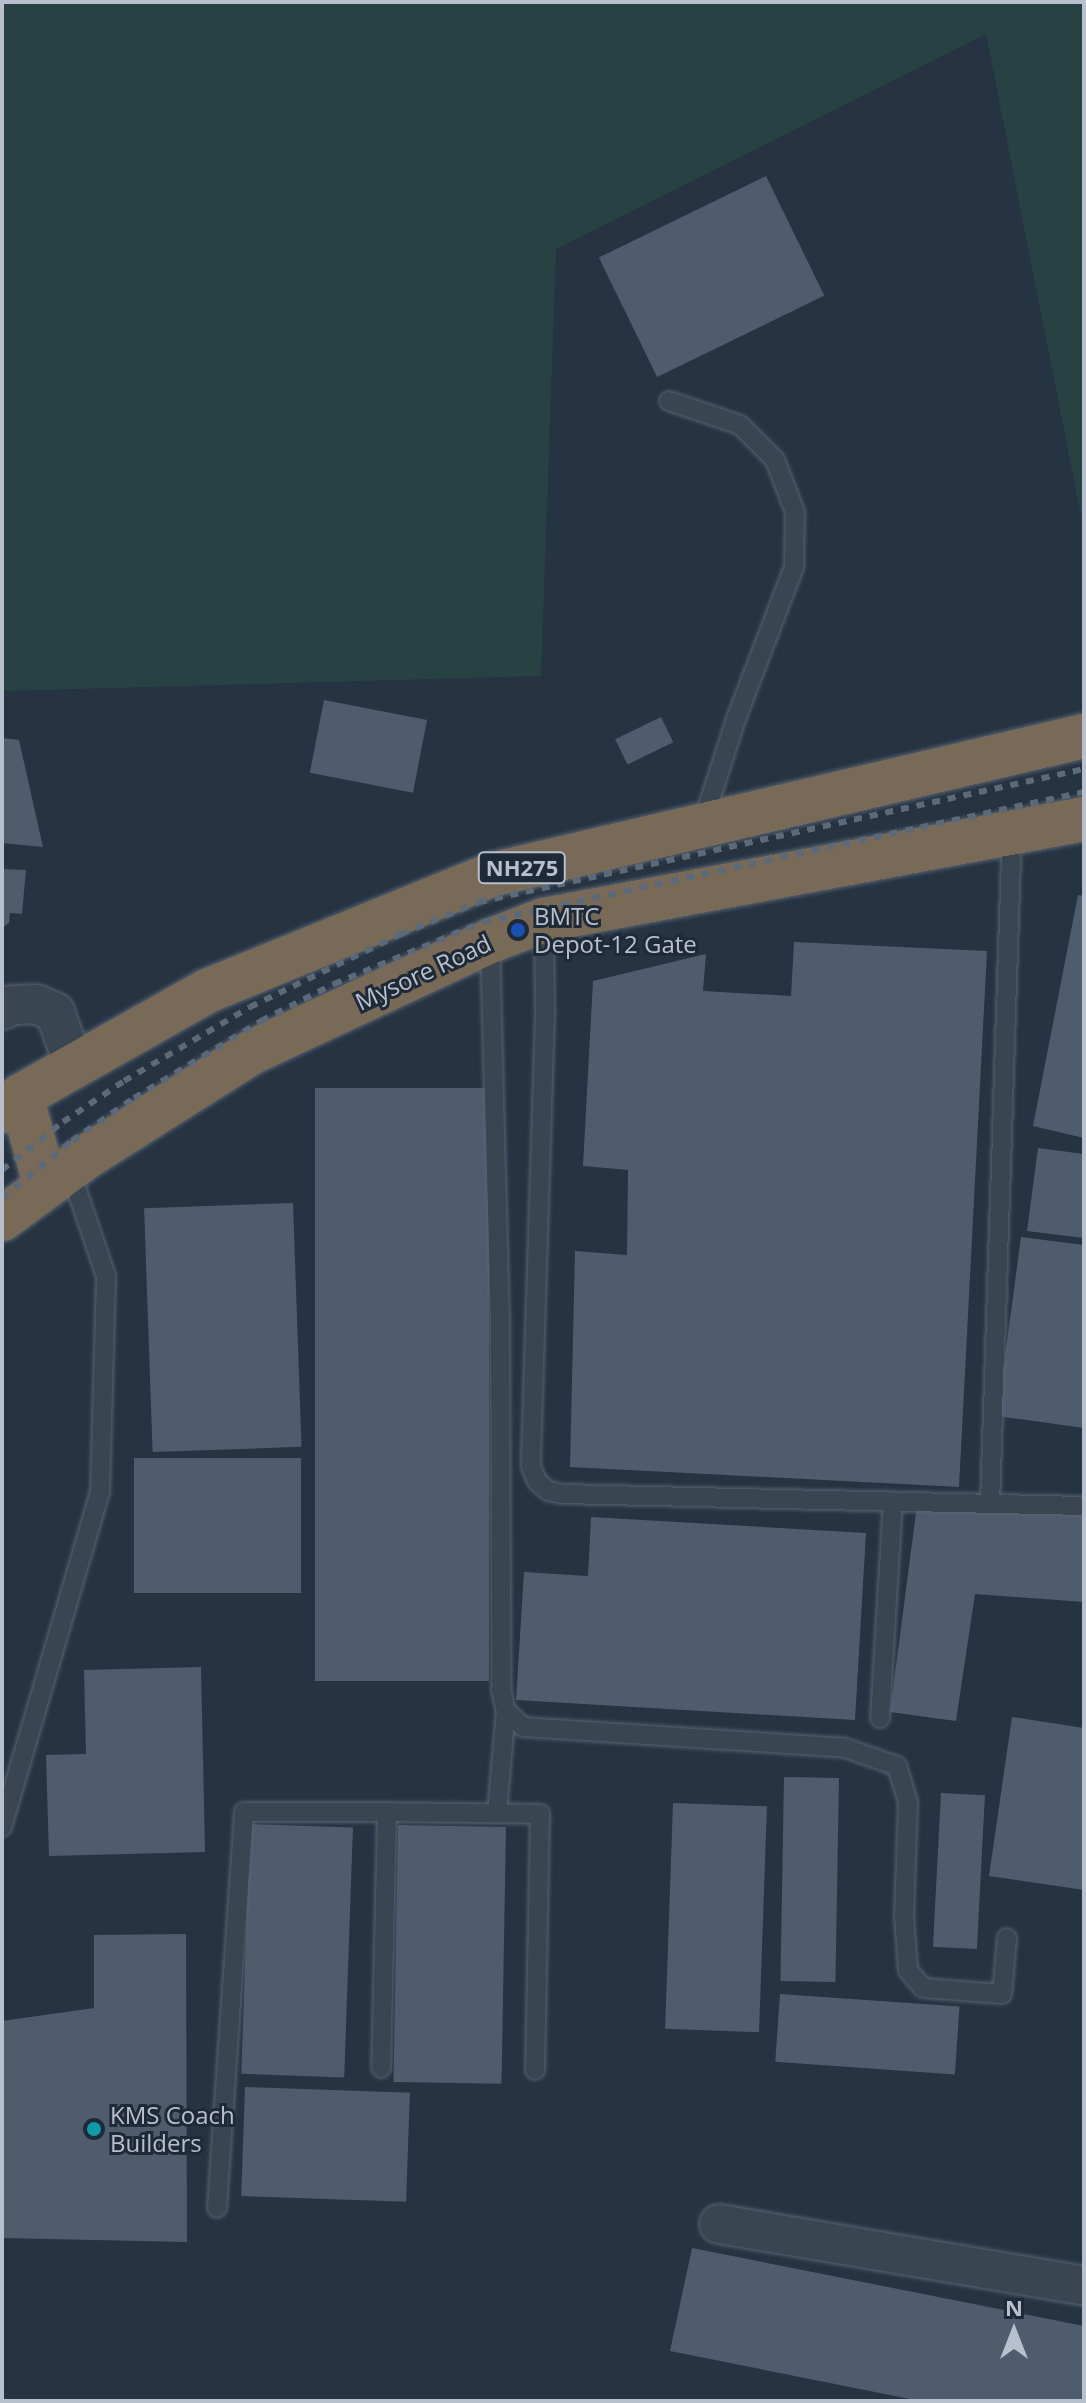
<!DOCTYPE html>
<html>
<head>
<meta charset="utf-8">
<style>
  body { margin:0 }
  #map { position:relative; width:1086px; height:2403px; overflow:hidden; background:#263343; font-family:"Open Sans",sans-serif }
  div>[style] { position:absolute }
  .green>* { inset:0; background:#284244 }
  .building>* { inset:0; background:#4f5c6e; transform-origin:0 0 }
  .roads { filter:drop-shadow(0 0 2px #586370) drop-shadow(0 0 2px #586370) }
  .lane>* { height:18px; margin:-9px; padding:0 9px; transform-origin:9px; border-radius:9px; background:#3a4552 }
  .street>* { height:38px; margin:-19px; padding:0 19px; transform-origin:19px; border-radius:19px; background:#3a4552 }
  .highway>* { height:44px; margin:-22px; padding:0 22px; transform-origin:22px; border-radius:22px; background:#796a57 }
  .rail>* { height:6px; margin-top:-3px; transform-origin:0; background:repeating-linear-gradient(90deg,#5c6979 0 8px,transparent 0 16px) }
  .dots>* { width:22px; height:22px; translate:-50% -50%; box-sizing:border-box; border:4px solid #1f2a38; border-radius:50% }
  span { translate:-50% -50%; white-space:nowrap; text-align:center; line-height:1.15; -webkit-text-stroke:6px #1f2a38; paint-order:stroke }
  .shield-label span { padding:2px 6px; background:#1f2a38; border:2px solid; border-radius:6px; -webkit-text-stroke-width:0 }
  .shield-label { font-size:22px; color:#b7c0cc; font-weight:700 }
  .poi-label { font-size:24px; color:#b7c0cc }
  .left { translate:0 -50%; text-align:left }
  .street-label { font-size:24px; color:#b7c0cc }
  .frame { position:absolute; inset:0; border:4px solid #b7c0cc; pointer-events:none }
  .north { position:absolute; left:974px; top:2291px; width:80px; height:80px; -webkit-text-stroke:6px #1f2a38; paint-order:stroke; rotate:0deg; font-size:22px; font-weight:700; line-height:32px; text-align:center; color:#b7c0cc }
  .north::after { content:''; display:block; margin:auto; width:28px; height:36px; background:#b7c0cc; clip-path:polygon(50% 0,100% 100%,50% 72%,0 100%) }
</style>
</head>
<body>
<div id="map">
  <div class="green">
    <i style="clip-path:polygon(2px 2px,1084px 2px,1084px 531px,986px 34px,556px 249px,541px 676px,2px 691px)"></i>
  </div>
  <div class="building">
    <i style="left:766px;top:176px;width:133px;height:186px;rotate:64deg"></i>
    <i style="left:324px;top:700px;width:105px;height:74px;rotate:11deg"></i>
    <i style="left:661px;top:717px;width:28px;height:51px;rotate:64deg"></i>
    <i style="clip-path:polygon(2px 738px,19px 740px,43px 847px,2px 843px)"></i>
    <i style="clip-path:polygon(2px 869px,26px 870px,22px 914px,10px 913px,9px 923px,2px 928px)"></i>
    <i style="clip-path:polygon(1078px 895px,1084px 896px,1084px 1138px,1033px 1126px)"></i>
    <i style="clip-path:polygon(794px 942px,987px 951px,959px 1487px,570px 1467px,575px 1251px,627px 1255px,628px 1170px,583px 1166px,593px 981px,706px 954px,703px 991px,791px 996px)"></i>
    <i style="left:489px;top:1088px;width:593px;height:174px;rotate:90deg"></i>
    <i style="clip-path:polygon(1038px 1148px,1084px 1154px,1084px 1238px,1027px 1231px)"></i>
    <i style="left:293px;top:1203px;width:244px;height:149px;rotate:88deg"></i>
    <i style="clip-path:polygon(1021px 1237px,1084px 1245px,1084px 1428px,997px 1416px)"></i>
    <i style="left:134px;top:1458px;width:167px;height:135px"></i>
    <i style="clip-path:polygon(917px 1505px,983px 1513px,1084px 1513px,1084px 1602px,975px 1594px,956px 1721px,890px 1712px)"></i>
    <i style="clip-path:polygon(591px 1517px,866px 1533px,855px 1720px,516px 1700px,524px 1572px,588px 1576px)"></i>
    <i style="clip-path:polygon(201px 1667px,205px 1852px,49px 1856px,46px 1755px,86px 1754px,84px 1670px)"></i>
    <i style="clip-path:polygon(1012px 1717px,1084px 1728px,1084px 1890px,989px 1876px)"></i>
    <i style="left:784px;top:1777px;width:55px;height:204px;rotate:1deg"></i>
    <i style="left:941px;top:1793px;width:44px;height:154px;rotate:3deg"></i>
    <i style="left:673px;top:1803px;width:94px;height:226px;rotate:2deg"></i>
    <i style="left:250px;top:1824px;width:103px;height:250px;rotate:2deg"></i>
    <i style="left:398px;top:1825px;width:108px;height:257px;rotate:1deg"></i>
    <i style="clip-path:polygon(186px 1934px,187px 2242px,2px 2238px,2px 2021px,94px 2008px,94px 1935px)"></i>
    <i style="left:780px;top:1994px;width:180px;height:68px;rotate:4deg"></i>
    <i style="left:245px;top:2087px;width:165px;height:109px;rotate:2deg"></i>
    <i style="clip-path:polygon(692px 2248px,1084px 2326px,1084px 2401px,920px 2401px,670px 2351px)"></i>
  </div>
  <div class="roads">
    <div class="lane">
      <i style="left:669px;top:401px;width:75px;rotate:18.7deg"></i>
      <i style="left:740px;top:425px;width:49px;rotate:45deg"></i>
      <i style="left:775px;top:460px;width:56px;rotate:69deg"></i>
      <i style="left:795px;top:512px;width:55px;rotate:91deg"></i>
      <i style="left:794px;top:567px;width:163px;rotate:110.9deg"></i>
      <i style="left:736px;top:719px;width:111px;rotate:107.8deg"></i>
      <i style="left:544px;top:921px;width:92px;rotate:89.4deg"></i>
      <i style="left:545px;top:1013px;width:439px;rotate:91.8deg"></i>
      <i style="left:531px;top:1452px;width:15px;rotate:90deg"></i>
      <i style="left:531px;top:1467px;width:15px;rotate:67deg"></i>
      <i style="left:537px;top:1481px;width:15px;rotate:42deg"></i>
      <i style="left:548px;top:1491px;width:15px;rotate:11deg"></i>
      <i style="left:563px;top:1494px;width:521px;rotate:1.32deg"></i>
      <i style="left:490px;top:943px;width:370px;rotate:88.5deg"></i>
      <i style="left:500px;top:1313px;width:377px;rotate:89.8deg"></i>
      <i style="left:501px;top:1690px;width:22px;rotate:77deg"></i>
      <i style="left:506px;top:1711px;width:23px;rotate:43deg"></i>
      <i style="left:523px;top:1727px;width:323px;rotate:3.7deg"></i>
      <i style="left:845px;top:1748px;width:55px;rotate:19.1deg"></i>
      <i style="left:897px;top:1766px;width:38px;rotate:73deg"></i>
      <i style="left:908px;top:1802px;width:114px;rotate:92deg"></i>
      <i style="left:904px;top:1916px;width:54px;rotate:85.8deg"></i>
      <i style="left:908px;top:1970px;width:23px;rotate:50deg"></i>
      <i style="left:923px;top:1988px;width:79px;rotate:4.3deg"></i>
      <i style="left:1002px;top:1994px;width:56px;rotate:-84.9deg"></i>
      <i style="left:990px;top:1504px;width:647px;rotate:-88.14deg"></i>
      <i style="left:880px;top:1718px;width:217px;rotate:-86.6deg"></i>
      <i style="left:387px;top:1812px;width:153px;rotate:0.7deg"></i>
      <i style="left:540px;top:1814px;width:256px;rotate:91.1deg"></i>
      <i style="left:497px;top:1813px;width:102px;rotate:-85deg"></i>
      <i style="left:2px;top:1827px;width:349px;rotate:-73.7deg"></i>
      <i style="left:100px;top:1492px;width:216px;rotate:-88.4deg"></i>
      <i style="left:106px;top:1276px;width:112px;rotate:-108.8deg"></i>
      <i style="left:217px;top:2208px;width:397px;rotate:-86.1deg"></i>
      <i style="left:244px;top:1812px;width:143px"></i>
      <i style="left:387px;top:1812px;width:256px;rotate:91.3deg"></i>
    </div>
    <div class="street">
      <i style="left:2px;top:1010px;width:11px;rotate:-27deg"></i>
      <i style="left:12px;top:1005px;width:24px;rotate:-2deg"></i>
      <i style="left:36px;top:1004px;width:21px;rotate:23deg"></i>
      <i style="left:55px;top:1012px;width:57px;rotate:70.6deg"></i>
      <i style="left:719px;top:2224px;width:370px;rotate:9.6deg"></i>
    </div>
    <div class="highway">
      <i style="left:21px;top:1096px;width:91px;rotate:74.7deg"></i>
      <i style="left:2px;top:1111px;width:24px;rotate:-38deg"></i>
      <i style="left:21px;top:1096px;width:214px;rotate:-29.4deg"></i>
      <i style="left:207px;top:991px;width:307px;rotate:-22.2deg"></i>
      <i style="left:491px;top:875px;width:609px;rotate:-13.19deg"></i>
      <i style="left:2px;top:1219px;width:104px;rotate:-36.4deg"></i>
      <i style="left:86px;top:1157px;width:196px;rotate:-32.3deg"></i>
      <i style="left:252px;top:1052px;width:263px;rotate:-25deg"></i>
      <i style="left:490px;top:941px;width:58px;rotate:-21.3deg"></i>
      <i style="left:544px;top:920px;width:549px;rotate:-10.59deg"></i>
    </div>
  </div>
  <div class="rail">
    <i style="left:2px;top:1170px;width:78px;rotate:-38.2deg"></i>
    <i style="left:63px;top:1122px;width:73px;rotate:-33.9deg"></i>
    <i style="left:124px;top:1081px;width:146px;rotate:-30.4deg"></i>
    <i style="left:250px;top:1007px;width:168px;rotate:-25.8deg"></i>
    <i style="left:401px;top:934px;width:84px;rotate:-22.3deg"></i>
    <i style="left:479px;top:902px;width:619px;rotate:-12.4deg"></i>
    <i style="left:2px;top:1198px;width:90px;rotate:-39.2deg"></i>
    <i style="left:72px;top:1141px;width:75px;rotate:-34.7deg"></i>
    <i style="left:134px;top:1098px;width:149px;rotate:-31.2deg"></i>
    <i style="left:261px;top:1021px;width:82px;rotate:-26.9deg"></i>
    <i style="left:334px;top:984px;width:161px;rotate:-22.6deg"></i>
    <i style="left:483px;top:922px;width:615px;rotate:-12.21deg"></i>
  </div>
  <div class="dots">
    <i style="left:518px;top:930px;background:#1a4fb4"></i>
    <i style="left:94px;top:2129px;background:#0f9aa8"></i>
  </div>
  <div class="shield-label">
    <span style="left:522px;top:868px">NH275</span>
  </div>
  <div class="poi-label">
    <span class="left" style="left:534px;top:930px">BMTC<br>Depot-12 Gate</span>
    <span class="left" style="left:110px;top:2129px">KMS Coach<br>Builders</span>
  </div>
  <div class="street-label">
    <span style="left:423px;top:972px;rotate:-25deg">Mysore Road</span>
  </div>
  <div class="frame"></div>
  <div class="north">N</div>
</div>
</body>
</html>
